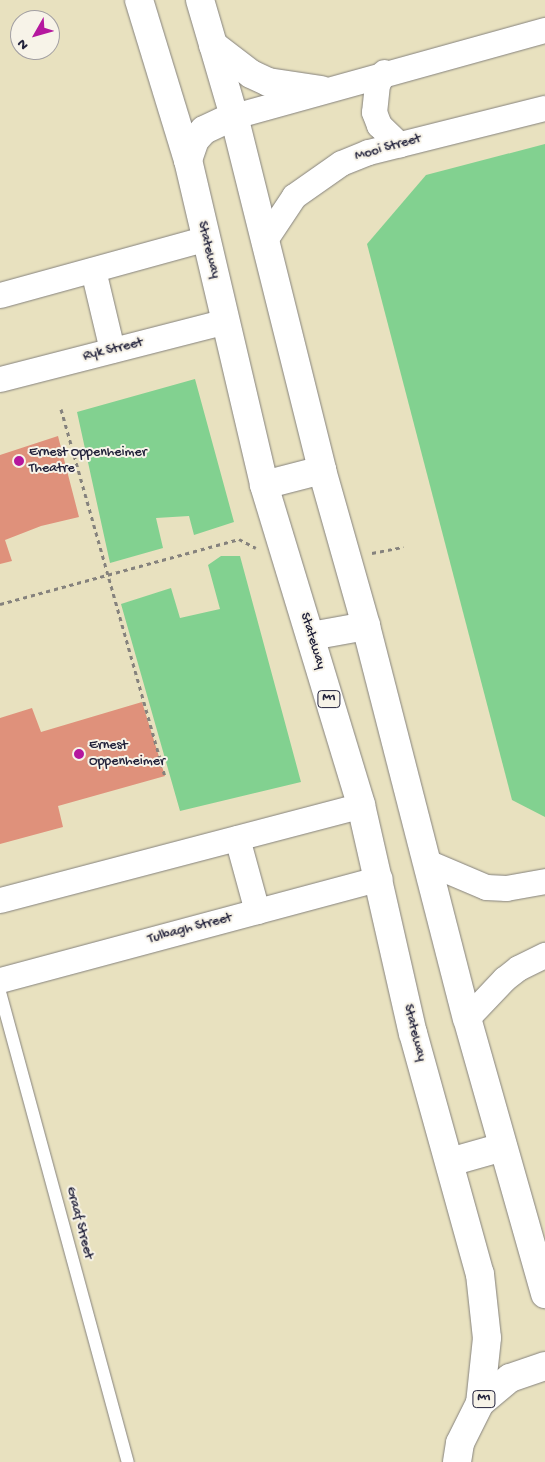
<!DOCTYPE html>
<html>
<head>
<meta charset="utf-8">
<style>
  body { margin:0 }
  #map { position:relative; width:545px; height:1462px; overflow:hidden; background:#e8e1bf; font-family:"Gochi Hand",sans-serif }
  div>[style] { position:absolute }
  .green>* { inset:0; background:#82d190 }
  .building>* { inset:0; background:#df917b }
  .path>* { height:3px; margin-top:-1.5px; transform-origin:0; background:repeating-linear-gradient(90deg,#85827d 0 4px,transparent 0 8px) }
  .roads { filter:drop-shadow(0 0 1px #85827d) drop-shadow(0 0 1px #85827d) }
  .service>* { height:12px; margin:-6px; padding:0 6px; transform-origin:6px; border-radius:6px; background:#fff }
  .minor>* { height:25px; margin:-12.5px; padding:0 12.5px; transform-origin:12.5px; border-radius:12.5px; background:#fff }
  .primary>* { height:28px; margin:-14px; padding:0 14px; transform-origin:14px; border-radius:14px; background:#fff }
  .dots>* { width:14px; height:14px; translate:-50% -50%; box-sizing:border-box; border:2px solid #f7f3e8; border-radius:50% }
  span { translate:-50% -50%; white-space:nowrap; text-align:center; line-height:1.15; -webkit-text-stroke:4px #f7f3e8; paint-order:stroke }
  .shield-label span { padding:1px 4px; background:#f7f3e8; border:1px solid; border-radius:4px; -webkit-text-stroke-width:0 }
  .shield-label { font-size:12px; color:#22223b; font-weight:700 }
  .street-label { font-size:14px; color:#22223b }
  .poi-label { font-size:14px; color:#22223b }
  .left { translate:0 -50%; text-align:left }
  .north { position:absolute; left:10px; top:10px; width:50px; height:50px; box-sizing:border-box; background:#f7f3e8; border:1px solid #a29fa3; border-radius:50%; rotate:232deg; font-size:14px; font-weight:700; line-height:20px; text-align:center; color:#22223b }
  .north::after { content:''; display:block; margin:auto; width:18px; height:22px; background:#b5179e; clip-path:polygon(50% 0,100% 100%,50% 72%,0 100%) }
</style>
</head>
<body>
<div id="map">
  <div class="green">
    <i style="clip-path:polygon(545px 144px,545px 817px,512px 800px,367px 244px,426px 175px)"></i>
    <i style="clip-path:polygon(195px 379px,234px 522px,194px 535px,189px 516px,156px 518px,163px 548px,110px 563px,77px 412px)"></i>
    <i style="clip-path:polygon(221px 556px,240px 556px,301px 782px,180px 811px,121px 604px,171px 588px,180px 618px,220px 609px,208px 565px)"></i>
  </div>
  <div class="building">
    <i style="clip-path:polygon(58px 436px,79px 517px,41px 526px,5px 540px,12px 561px,0 564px,0 455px)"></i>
    <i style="clip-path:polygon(142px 702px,165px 776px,58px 806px,63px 827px,0 844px,0 718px,32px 708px,41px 732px)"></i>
  </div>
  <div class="path">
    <i style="left:61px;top:409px;width:381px;rotate:74.2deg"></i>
    <i style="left:372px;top:553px;width:32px;rotate:-11deg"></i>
    <i style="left:0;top:604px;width:248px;rotate:-15.2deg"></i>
    <i style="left:239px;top:539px;width:19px;rotate:28deg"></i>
  </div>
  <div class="roads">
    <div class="service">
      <i style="left:0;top:992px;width:487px;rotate:74.8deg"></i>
    </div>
    <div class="minor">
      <i style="left:384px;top:72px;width:14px;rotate:120deg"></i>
      <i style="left:377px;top:84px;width:28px;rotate:96deg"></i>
      <i style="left:374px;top:112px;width:14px;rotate:69deg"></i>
      <i style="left:379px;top:125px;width:28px;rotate:44deg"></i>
      <i style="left:234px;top:116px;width:323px;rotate:-15.5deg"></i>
      <i style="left:264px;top:241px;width:54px;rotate:-56.3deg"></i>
      <i style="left:294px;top:196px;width:57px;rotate:-35.1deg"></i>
      <i style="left:341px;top:163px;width:29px;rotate:-22deg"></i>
      <i style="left:368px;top:152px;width:182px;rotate:-14deg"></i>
      <i style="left:93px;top:270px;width:82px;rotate:76.6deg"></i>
      <i style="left:0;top:295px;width:212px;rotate:-15.4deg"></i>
      <i style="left:0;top:379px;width:233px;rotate:-14.4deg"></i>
      <i style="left:237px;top:838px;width:76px;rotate:74.7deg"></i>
      <i style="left:427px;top:862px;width:64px;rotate:23deg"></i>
      <i style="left:486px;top:887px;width:20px;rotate:3deg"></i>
      <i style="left:506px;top:888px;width:40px;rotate:-10deg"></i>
      <i style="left:0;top:900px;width:373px;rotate:-14.7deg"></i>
      <i style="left:0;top:980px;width:393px;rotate:-15deg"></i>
      <i style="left:467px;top:1018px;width:54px;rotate:-46.5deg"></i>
      <i style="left:504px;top:979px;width:18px;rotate:-38deg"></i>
      <i style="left:518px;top:968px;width:30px;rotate:-26deg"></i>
    </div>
    <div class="primary">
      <i style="left:139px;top:0;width:167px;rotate:73deg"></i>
      <i style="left:188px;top:160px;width:334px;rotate:76.8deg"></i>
      <i style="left:264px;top:485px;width:334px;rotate:73.1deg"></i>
      <i style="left:361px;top:805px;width:234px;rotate:77.2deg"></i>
      <i style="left:413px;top:1033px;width:250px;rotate:74.5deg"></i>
      <i style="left:480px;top:1274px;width:64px;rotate:83.8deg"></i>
      <i style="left:487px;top:1338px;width:65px;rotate:96.1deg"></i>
      <i style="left:200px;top:0;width:121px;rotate:73.7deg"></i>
      <i style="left:234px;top:116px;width:365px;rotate:76deg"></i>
      <i style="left:322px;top:470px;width:162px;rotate:74.2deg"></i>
      <i style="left:366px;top:626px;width:405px;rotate:75.6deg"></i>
      <i style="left:467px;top:1018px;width:287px;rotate:74.2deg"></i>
      <i style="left:213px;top:45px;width:48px;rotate:37.3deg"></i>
      <i style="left:251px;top:74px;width:19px;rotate:25deg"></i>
      <i style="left:268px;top:82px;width:54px;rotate:8.6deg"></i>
      <i style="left:188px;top:160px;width:21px;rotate:-71deg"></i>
      <i style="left:195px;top:140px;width:13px;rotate:-48deg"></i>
      <i style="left:204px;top:130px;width:33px;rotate:-25deg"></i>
      <i style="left:264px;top:485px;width:60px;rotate:-14.5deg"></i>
      <i style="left:311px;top:636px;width:56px;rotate:-10.3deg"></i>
      <i style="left:450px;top:1162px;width:55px;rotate:-15.8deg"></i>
      <i style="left:457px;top:1462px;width:19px;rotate:-81deg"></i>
      <i style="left:460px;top:1443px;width:45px;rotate:-63.4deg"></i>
      <i style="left:480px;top:1403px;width:39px;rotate:-40deg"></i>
      <i style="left:510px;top:1378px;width:37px;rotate:-19deg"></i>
    </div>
  </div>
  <div class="dots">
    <i style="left:19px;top:461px;background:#b5179e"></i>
    <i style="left:79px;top:754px;background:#b5179e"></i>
  </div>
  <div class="shield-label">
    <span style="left:329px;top:699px">M1</span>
    <span style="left:484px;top:1399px">M1</span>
  </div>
  <div class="street-label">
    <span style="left:388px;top:148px;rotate:-16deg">Mooi Street</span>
    <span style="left:208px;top:250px;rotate:76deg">Stateway</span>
    <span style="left:113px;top:350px;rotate:-14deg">Ryk Street</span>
    <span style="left:312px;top:641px;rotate:73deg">Stateway</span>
    <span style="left:190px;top:929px;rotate:-15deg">Tulbagh Street</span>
    <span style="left:414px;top:1033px;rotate:76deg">Stateway</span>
    <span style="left:79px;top:1223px;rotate:75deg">Graaf Street</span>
  </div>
  <div class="poi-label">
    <span class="left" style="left:29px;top:461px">Ernest Oppenheimer<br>Theatre</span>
    <span class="left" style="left:89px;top:754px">Ernest<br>Oppenheimer</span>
  </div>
  <div class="north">N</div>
</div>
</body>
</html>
